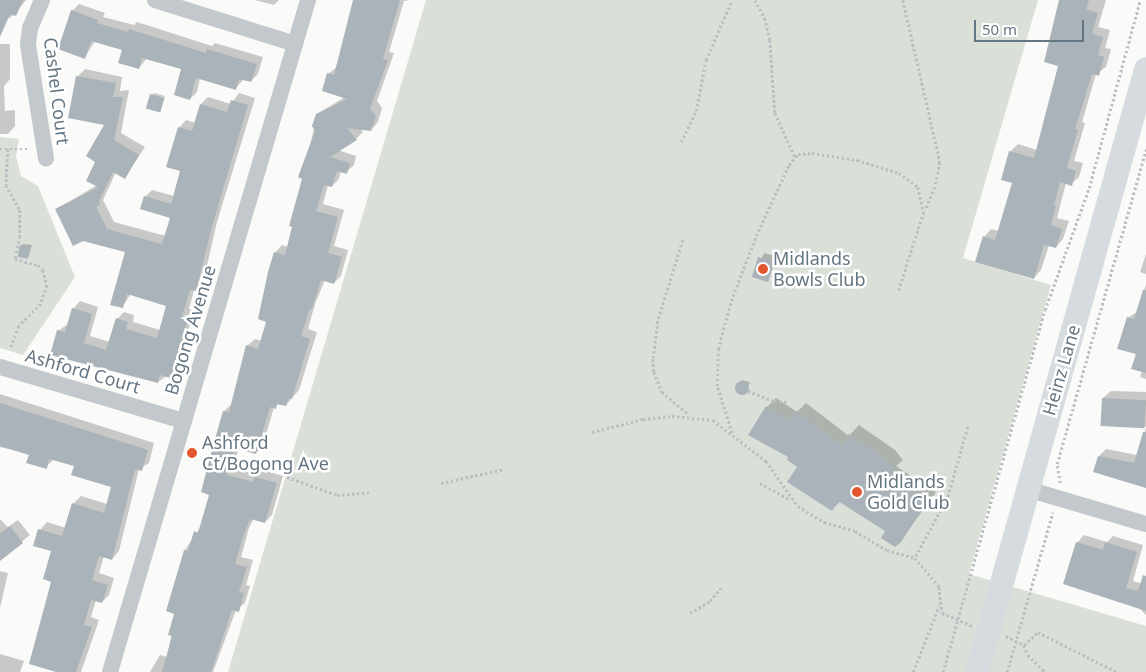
<!DOCTYPE html>
<html>
<head>
<meta charset="utf-8">
<style>
  body { margin:0 }
  #map { position:relative; width:1146px; height:672px; overflow:hidden; background:#fafaf8; font-family:"Noto Sans",sans-serif }
  div>[style] { position:absolute }
  .green>* { inset:0; background:#dadfd7 }
  .shadow>* { inset:0; background:#0003 }
  .building>* { inset:0; background:#aab3b9; transform-origin:0 0 }
  .round { border-radius:50% }
  .path>* { height:2.5px; margin-top:-1.25px; transform-origin:0; background:repeating-linear-gradient(90deg,#bbbfc2 0 2.5px,transparent 0 5px) }
  .street>* { height:16px; margin:-8px; padding:0 8px; transform-origin:8px; border-radius:8px; background:#c3c8cc }
  .secondary>* { height:24px; margin:-12px; padding:0 12px; transform-origin:12px; border-radius:12px; background:#d6dbdf }
  .dots>* { width:14px; height:14px; translate:-50% -50%; box-sizing:border-box; border:2px solid #fff; border-radius:50% }
  span { translate:-50% -50%; white-space:nowrap; text-align:center; line-height:1.15; -webkit-text-stroke:5px #fff; paint-order:stroke }
  .street-label { font-size:18px; color:#657683 }
  .poi-label { font-size:18px; color:#657683 }
  .left { translate:0 -50%; text-align:left }
  .scale { position:absolute; left:974px; top:20px; width:110px; height:22px; box-sizing:border-box; border:2px solid #657683; border-top:0; padding-left:6px; font-size:15px; line-height:18px; white-space:nowrap; color:#657683; -webkit-text-stroke:4px #fff; paint-order:stroke }
</style>
</head>
<body>
<div id="map">
  <div class="green">
    <i style="clip-path:polygon(426px 0,1038px 0,963px 258px,1051px 285px,969px 574px,1146px 626px,1146px 672px,228px 672px)"></i>
    <i style="clip-path:polygon(0 137px,19px 139px,16px 156px,21px 176px,38px 186px,75px 277px,23px 355px,0 348px)"></i>
  </div>
  <div class="shadow">
    <i style="clip-path:polygon(0 0,26px 0,15px 14px,0 25px)"></i>
    <i style="clip-path:polygon(255px 0,279px 0,274px 5px)"></i>
    <i style="clip-path:polygon(355px 0,410px 0,404px 1px,389px 52px,394px 53px,377px 101px,382px 108px,378px 122px,371px 130px,360px 128px,363px 132px,356px 139px,338px 150px,356px 156px,354px 165px,346px 172px,341px 171px,339px 179px,332px 186px,328px 185px,323px 204px,344px 210px,334px 246px,348px 250px,341px 276px,334px 283px,325px 280px,315px 304px,308px 329px,317px 332px,299px 390px,286px 405px,280px 403px,274px 407px,263px 445px,256px 453px,239px 448px,233px 468px,259px 475px,263px 470px,283px 476px,272px 515px,265px 522px,254px 518px,249px 528px,241px 557px,253px 560px,246px 585px,250px 586px,245px 603px,236px 610px,213px 672px,150px 672px,160px 655px,167px 657px,176px 613px,167px 610px,185px 550px,201px 526px,210px 494px,224px 411px,232px 404px,247px 346px,255px 339px,262px 341px,267px 321px,275px 253px,282px 245px,288px 247px,317px 114px,345px 97px,328px 74px,337px 67px)"></i>
    <i style="clip-path:polygon(1068px 0,1106px 0,1098px 27px,1110px 30px,1105px 48px,1111px 49px,1106px 67px,1096px 74px,1082px 122px,1085px 123px,1074px 161px,1083px 163px,1079px 177px,1071px 184px,1066px 183px,1057px 218px,1069px 221px,1063px 239px,1056px 247px,1049px 245px,1041px 270px,1034px 278px,984px 237px,991px 229px,999px 231px,1013px 182px,1010px 152px,1018px 144px,1037px 150px,1059px 65px)"></i>
    <i style="clip-path:polygon(79px 4px,105px 13px,103px 17px,134px 25px,137px 22px,212px 46px,215px 43px,263px 57px,258px 74px,251px 81px,244px 79px,236px 88px,200px 78px,197px 92px,190px 99px,183px 68px,147px 58px,139px 68px,124px 49px,95px 41px,85px 57px,72px 11px)"></i>
    <i style="clip-path:polygon(0 44px,10px 44px,10px 79px,4px 86px,5px 111px,15px 110px,15px 126px,8px 134px,0 134px)"></i>
    <i style="clip-path:polygon(85px 69px,122px 77px,120px 91px,129px 90px,121px 133px,145px 147px,125px 177px,116px 172px,103px 200px,114px 222px,166px 236px,171px 217px,145px 197px,152px 190px,174px 196px,182px 170px,179px 128px,186px 120px,196px 123px,201px 104px,208px 97px,231px 104px,239px 93px,255px 98px,217px 222px,203px 283px,194px 290px,189px 309px,194px 311px,177px 369px,158px 382px,58px 331px,68px 324px,73px 309px,80px 301px,98px 307px,90px 336px,110px 342px,117px 319px,124px 312px,134px 315px,133px 322px,160px 330px,167px 305px,131px 294px,122px 307px,127px 251px,57px 209px,97px 185px,97px 161px,106px 124px,78px 76px)"></i>
    <i style="clip-path:polygon(154px 93px,165px 96px,159px 111px,152px 95px)"></i>
    <i style="clip-path:polygon(23px 244px,32px 245px,28px 258px,21px 246px)"></i>
    <i style="clip-path:polygon(764px 253px,778px 257px,767px 280px,754px 276px)"></i>
    <i style="clip-path:polygon(1146px 254px,1146px 274px,1140px 272px)"></i>
    <i style="clip-path:polygon(1146px 284px,1146px 379px,1140px 377px,1142px 371px,1128px 318px,1138px 311px)"></i>
    <i style="clip-path:polygon(742px 380px,750px 382px,746px 392px,738px 391px)"></i>
    <i style="clip-path:polygon(1111px 391px,1146px 392px,1146px 427px,1103px 398px)"></i>
    <i style="clip-path:polygon(0 394px,154px 443px,149px 463px,139px 469px,119px 551px,112px 559px,104px 556px,99px 573px,114px 578px,109px 595px,102px 602px,96px 600px,91px 617px,99px 620px,81px 672px,57px 672px,52px 550px,40px 530px,47px 522px,66px 528px,73px 504px,81px 496px,107px 504px,113px 486px,75px 465px,54px 459px,46px 467px,30px 454px,0 447px)"></i>
    <i style="clip-path:polygon(776px 398px,797px 412px,806px 403px,849px 436px,859px 425px,895px 450px,903px 460px,896px 466px,936px 492px,904px 536px,887px 531px,841px 501px,832px 509px,790px 457px,767px 407px)"></i>
    <i style="clip-path:polygon(1146px 428px,1146px 485px,1099px 456px,1106px 449px,1137px 455px)"></i>
    <i style="clip-path:polygon(0 519px,8px 527px,18px 520px,30px 535px,0 559px)"></i>
    <i style="clip-path:polygon(1084px 535px,1107px 542px,1113px 536px,1143px 545px,1133px 581px,1146px 585px,1146px 615px,1077px 543px)"></i>
    <i style="clip-path:polygon(0 571px,8px 573px,0 608px)"></i>
    <i style="clip-path:polygon(0 654px,24px 661px,20px 672px,0 672px)"></i>
  </div>
  <div class="building">
    <i style="clip-path:polygon(0 0,23px 0,16px 16px,10px 14px,0 37px)"></i>
    <i style="clip-path:polygon(353px 0,400px 0,383px 59px,388px 60px,370px 109px,376px 116px,371px 131px,347px 128px,357px 140px,330px 157px,350px 163px,347px 174px,337px 171px,332px 187px,324px 185px,316px 211px,338px 217px,328px 253px,342px 257px,334px 284px,321px 280px,312px 309px,310px 308px,301px 336px,310px 339px,292px 399px,289px 398px,286px 406px,277px 404px,276px 409px,270px 407px,256px 454px,235px 448px,227px 475px,253px 482px,255px 477px,277px 483px,265px 523px,250px 519px,243px 537px,235px 564px,247px 567px,239px 592px,244px 593px,239px 612px,232px 610px,211px 672px,162px 672px,172px 636px,168px 635px,174px 614px,166px 611px,184px 550px,188px 551px,194px 531px,198px 533px,209px 495px,201px 492px,213px 446px,223px 411px,229px 412px,246px 345px,258px 349px,266px 322px,258px 319px,268px 272px,274px 252px,285px 255px,292px 227px,289px 226px,302px 179px,298px 177px,315px 131px,312px 126px,316px 114px,347px 99px,322px 91px,327px 73px,334px 75px)"></i>
    <i style="clip-path:polygon(1059px 0,1089px 0,1086px 9px,1098px 13px,1092px 34px,1103px 37px,1098px 55px,1104px 57px,1099px 76px,1092px 74px,1075px 129px,1078px 130px,1067px 168px,1076px 171px,1072px 186px,1060px 182px,1054px 205px,1056px 206px,1051px 225px,1062px 229px,1056px 248px,1044px 245px,1034px 279px,975px 262px,983px 236px,995px 240px,1012px 183px,1001px 180px,1009px 151px,1034px 158px,1058px 66px,1044px 62px)"></i>
    <i style="clip-path:polygon(71px 10px,98px 20px,97px 23px,128px 32px,129px 29px,206px 53px,207px 49px,257px 64px,251px 82px,239px 79px,236px 90px,196px 78px,190px 100px,174px 95px,181px 69px,142px 58px,139px 69px,118px 63px,122px 50px,91px 41px,85px 59px,66px 52px,58px 49px)"></i>
    <i style="clip-path:polygon(76px 76px,116px 83px,113px 97px,123px 97px,114px 140px,139px 155px,125px 179px,113px 172px,99px 201px,100px 204px,96px 207px,107px 229px,162px 244px,170px 218px,140px 209px,144px 196px,171px 204px,180px 171px,166px 167px,178px 127px,192px 131px,200px 104px,227px 112px,231px 100px,248px 105px,211px 230px,196px 291px,190px 290px,182px 316px,188px 318px,171px 378px,160px 375px,158px 383px,50px 355px,57px 330px,65px 332px,72px 308px,92px 314px,84px 343px,106px 350px,116px 318px,128px 322px,126px 329px,157px 338px,166px 306px,127px 294px,123px 308px,110px 305px,125px 252px,83px 241px,73px 246px,55px 209px,98px 187px,86px 181px,95px 162px,86px 156px,104px 125px,68px 118px)"></i>
    <i style="left:150px;top:94px;width:15px;height:15px;rotate:16deg"></i>
    <i style="left:20px;top:245px;width:10px;height:12px;rotate:11deg"></i>
    <i style="left:758px;top:257px;width:17px;height:21px;rotate:17deg"></i>
    <i style="clip-path:polygon(1143px 290px,1146px 290px,1146px 373px,1131px 369px,1136px 354px,1117px 349px,1127px 317px,1134px 319px)"></i>
    <i class="round" style="left:735px;top:381px;width:14px;height:14px"></i>
    <i style="left:1102px;top:398px;width:44px;height:28px;rotate:3deg"></i>
    <i style="clip-path:polygon(0 403px,148px 450px,142px 471px,135px 469px,112px 560px,99px 556px,92px 580px,108px 585px,102px 603px,91px 600px,84px 625px,92px 627px,76px 672px,56px 672px,29px 664px,51px 582px,43px 579px,51px 551px,33px 546px,38px 529px,62px 536px,72px 503px,104px 513px,111px 487px,71px 475px,74px 466px,49px 459px,47px 469px,26px 463px,29px 455px,0 446px)"></i>
    <i style="clip-path:polygon(766px 406px,790px 421px,796px 411px,841px 445px,849px 434px,886px 459px,895px 470px,889px 476px,928px 501px,901px 542px,895px 547px,881px 538px,885px 531px,838px 501px,832px 511px,787px 482px,797px 467px,787px 460px,788px 457px,748px 435px)"></i>
    <i style="clip-path:polygon(1143px 432px,1146px 432px,1146px 488px,1093px 472px,1098px 456px,1134px 463px)"></i>
    <i style="clip-path:polygon(10px 526px,23px 543px,0 561px,0 534px)"></i>
    <i style="clip-path:polygon(1076px 542px,1103px 550px,1105px 542px,1137px 552px,1126px 588px,1138px 591px,1143px 575px,1146px 576px,1146px 611px,1063px 584px)"></i>
  </div>
  <div class="path">
    <i style="left:755px;top:0;width:21px;rotate:61deg"></i>
    <i style="left:765px;top:18px;width:23px;rotate:77deg"></i>
    <i style="left:770px;top:40px;width:73px;rotate:86.1deg"></i>
    <i style="left:775px;top:113px;width:48px;rotate:65.6deg"></i>
    <i style="left:903px;top:0;width:166px;rotate:77.1deg"></i>
    <i style="left:940px;top:162px;width:25px;rotate:101deg"></i>
    <i style="left:935px;top:187px;width:24px;rotate:112deg"></i>
    <i style="left:681px;top:142px;width:34px;rotate:-64deg"></i>
    <i style="left:696px;top:111px;width:52px;rotate:-78.9deg"></i>
    <i style="left:706px;top:60px;width:65px;rotate:-66.6deg"></i>
    <i style="left:0;top:149px;width:30px"></i>
    <i style="left:8px;top:149px;width:36px;rotate:93deg"></i>
    <i style="left:6px;top:185px;width:29px;rotate:61deg"></i>
    <i style="left:20px;top:210px;width:26px;rotate:90deg"></i>
    <i style="left:20px;top:236px;width:24px;rotate:102deg"></i>
    <i style="left:15px;top:259px;width:24px;rotate:15deg"></i>
    <i style="left:38px;top:265px;width:7px;rotate:45deg"></i>
    <i style="left:43px;top:270px;width:16px;rotate:75deg"></i>
    <i style="left:47px;top:285px;width:20px;rotate:108deg"></i>
    <i style="left:41px;top:304px;width:31px;rotate:135deg"></i>
    <i style="left:19px;top:326px;width:23px;rotate:110deg"></i>
    <i style="left:683px;top:240px;width:85px;rotate:107.2deg"></i>
    <i style="left:658px;top:321px;width:38px;rotate:97deg"></i>
    <i style="left:653px;top:359px;width:13px;rotate:86deg"></i>
    <i style="left:654px;top:372px;width:22px;rotate:68deg"></i>
    <i style="left:662px;top:392px;width:35px;rotate:40deg"></i>
    <i style="left:748px;top:391px;width:28px;rotate:21deg"></i>
    <i style="left:774px;top:401px;width:13px;rotate:4deg"></i>
    <i style="left:968px;top:427px;width:73px;rotate:105.9deg"></i>
    <i style="left:948px;top:497px;width:69px;rotate:118.4deg"></i>
    <i style="left:915px;top:558px;width:38px;rotate:50deg"></i>
    <i style="left:939px;top:587px;width:26px;rotate:83deg"></i>
    <i style="left:942px;top:613px;width:33px;rotate:23deg"></i>
    <i style="left:592px;top:432px;width:53px;rotate:-14.3deg"></i>
    <i style="left:643px;top:419px;width:29px;rotate:-6deg"></i>
    <i style="left:672px;top:416px;width:41px;rotate:5.6deg"></i>
    <i style="left:713px;top:420px;width:67px;rotate:37.7deg"></i>
    <i style="left:766px;top:461px;width:55px;rotate:54.6deg"></i>
    <i style="left:798px;top:506px;width:31px;rotate:32deg"></i>
    <i style="left:824px;top:522px;width:32px;rotate:16deg"></i>
    <i style="left:855px;top:531px;width:37px;rotate:31deg"></i>
    <i style="left:887px;top:550px;width:29px;rotate:16deg"></i>
    <i style="left:732px;top:433px;width:49px;rotate:-107.7deg"></i>
    <i style="left:717px;top:386px;width:37px;rotate:-88deg"></i>
    <i style="left:718px;top:349px;width:50px;rotate:-74.8deg"></i>
    <i style="left:731px;top:301px;width:70px;rotate:-69deg"></i>
    <i style="left:756px;top:236px;width:78px;rotate:-65.1deg"></i>
    <i style="left:789px;top:165px;width:14px;rotate:-51deg"></i>
    <i style="left:798px;top:154px;width:14px;rotate:-4deg"></i>
    <i style="left:812px;top:153px;width:46px;rotate:8.8deg"></i>
    <i style="left:857px;top:160px;width:44px;rotate:17.2deg"></i>
    <i style="left:899px;top:173px;width:24px;rotate:36deg"></i>
    <i style="left:918px;top:187px;width:26px;rotate:77deg"></i>
    <i style="left:924px;top:212px;width:85px;rotate:107.8deg"></i>
    <i style="left:287px;top:477px;width:53px;rotate:19.8deg"></i>
    <i style="left:337px;top:495px;width:35px;rotate:-5deg"></i>
    <i style="left:441px;top:483px;width:65px;rotate:-12.5deg"></i>
    <i style="left:760px;top:483px;width:33px;rotate:29deg"></i>
    <i style="left:1060px;top:483px;width:19px;rotate:-99deg"></i>
    <i style="left:1057px;top:464px;width:327px;rotate:-74.2deg"></i>
    <i style="left:690px;top:613px;width:23px;rotate:-31deg"></i>
    <i style="left:710px;top:601px;width:17px;rotate:-50deg"></i>
    <i style="left:1006px;top:636px;width:20px;rotate:27deg"></i>
    <i style="left:1024px;top:645px;width:19px;rotate:-43deg"></i>
    <i style="left:1038px;top:632px;width:89px;rotate:26.9deg"></i>
    <i style="left:1024px;top:645px;width:11px;rotate:68deg"></i>
    <i style="left:1028px;top:655px;width:24px;rotate:45deg"></i>
    <i style="left:913px;top:672px;width:71px;rotate:-68.5deg"></i>
    <i style="left:943px;top:672px;width:376px;rotate:-74.3deg"></i>
    <i style="left:1045px;top:310px;width:130px;rotate:-70.2deg"></i>
    <i style="left:1089px;top:188px;width:195px;rotate:-74.8deg"></i>
    <i style="left:1007px;top:672px;width:166px;rotate:-74deg"></i>
  </div>
  <div class="street">
    <i style="left:42px;top:0;width:30px;rotate:113deg"></i>
    <i style="left:30px;top:28px;width:17px;rotate:97deg"></i>
    <i style="left:28px;top:45px;width:115px;rotate:81deg"></i>
    <i style="left:155px;top:0;width:147px;rotate:17.4deg"></i>
    <i style="left:0;top:367px;width:192px;rotate:16.4deg"></i>
    <i style="left:1027px;top:489px;width:124px;rotate:16.4deg"></i>
    <i style="left:110px;top:672px;width:701px;rotate:-73.58deg"></i>
  </div>
  <div class="secondary">
    <i style="left:977px;top:672px;width:626px;rotate:-74.34deg"></i>
  </div>
  <div class="dots">
    <i style="left:763px;top:269px;background:#e4572e"></i>
    <i style="left:192px;top:453px;background:#e4572e"></i>
    <i style="left:857px;top:492px;background:#e4572e"></i>
  </div>
  <div class="street-label">
    <span style="left:57px;top:91px;rotate:83deg">Cashel Court</span>
    <span style="left:190px;top:330px;rotate:-73deg">Bogong Avenue</span>
    <span style="left:1061px;top:370px;rotate:-74deg">Heinz Lane</span>
    <span style="left:83px;top:371px;rotate:16deg">Ashford Court</span>
  </div>
  <div class="poi-label">
    <span class="left" style="left:773px;top:269px">Midlands<br>Bowls Club</span>
    <span class="left" style="left:202px;top:453px">Ashford<br>Ct/Bogong Ave</span>
    <span class="left" style="left:867px;top:492px">Midlands<br>Gold Club</span>
  </div>
  <div class="scale">50 m</div>
</div>
</body>
</html>
